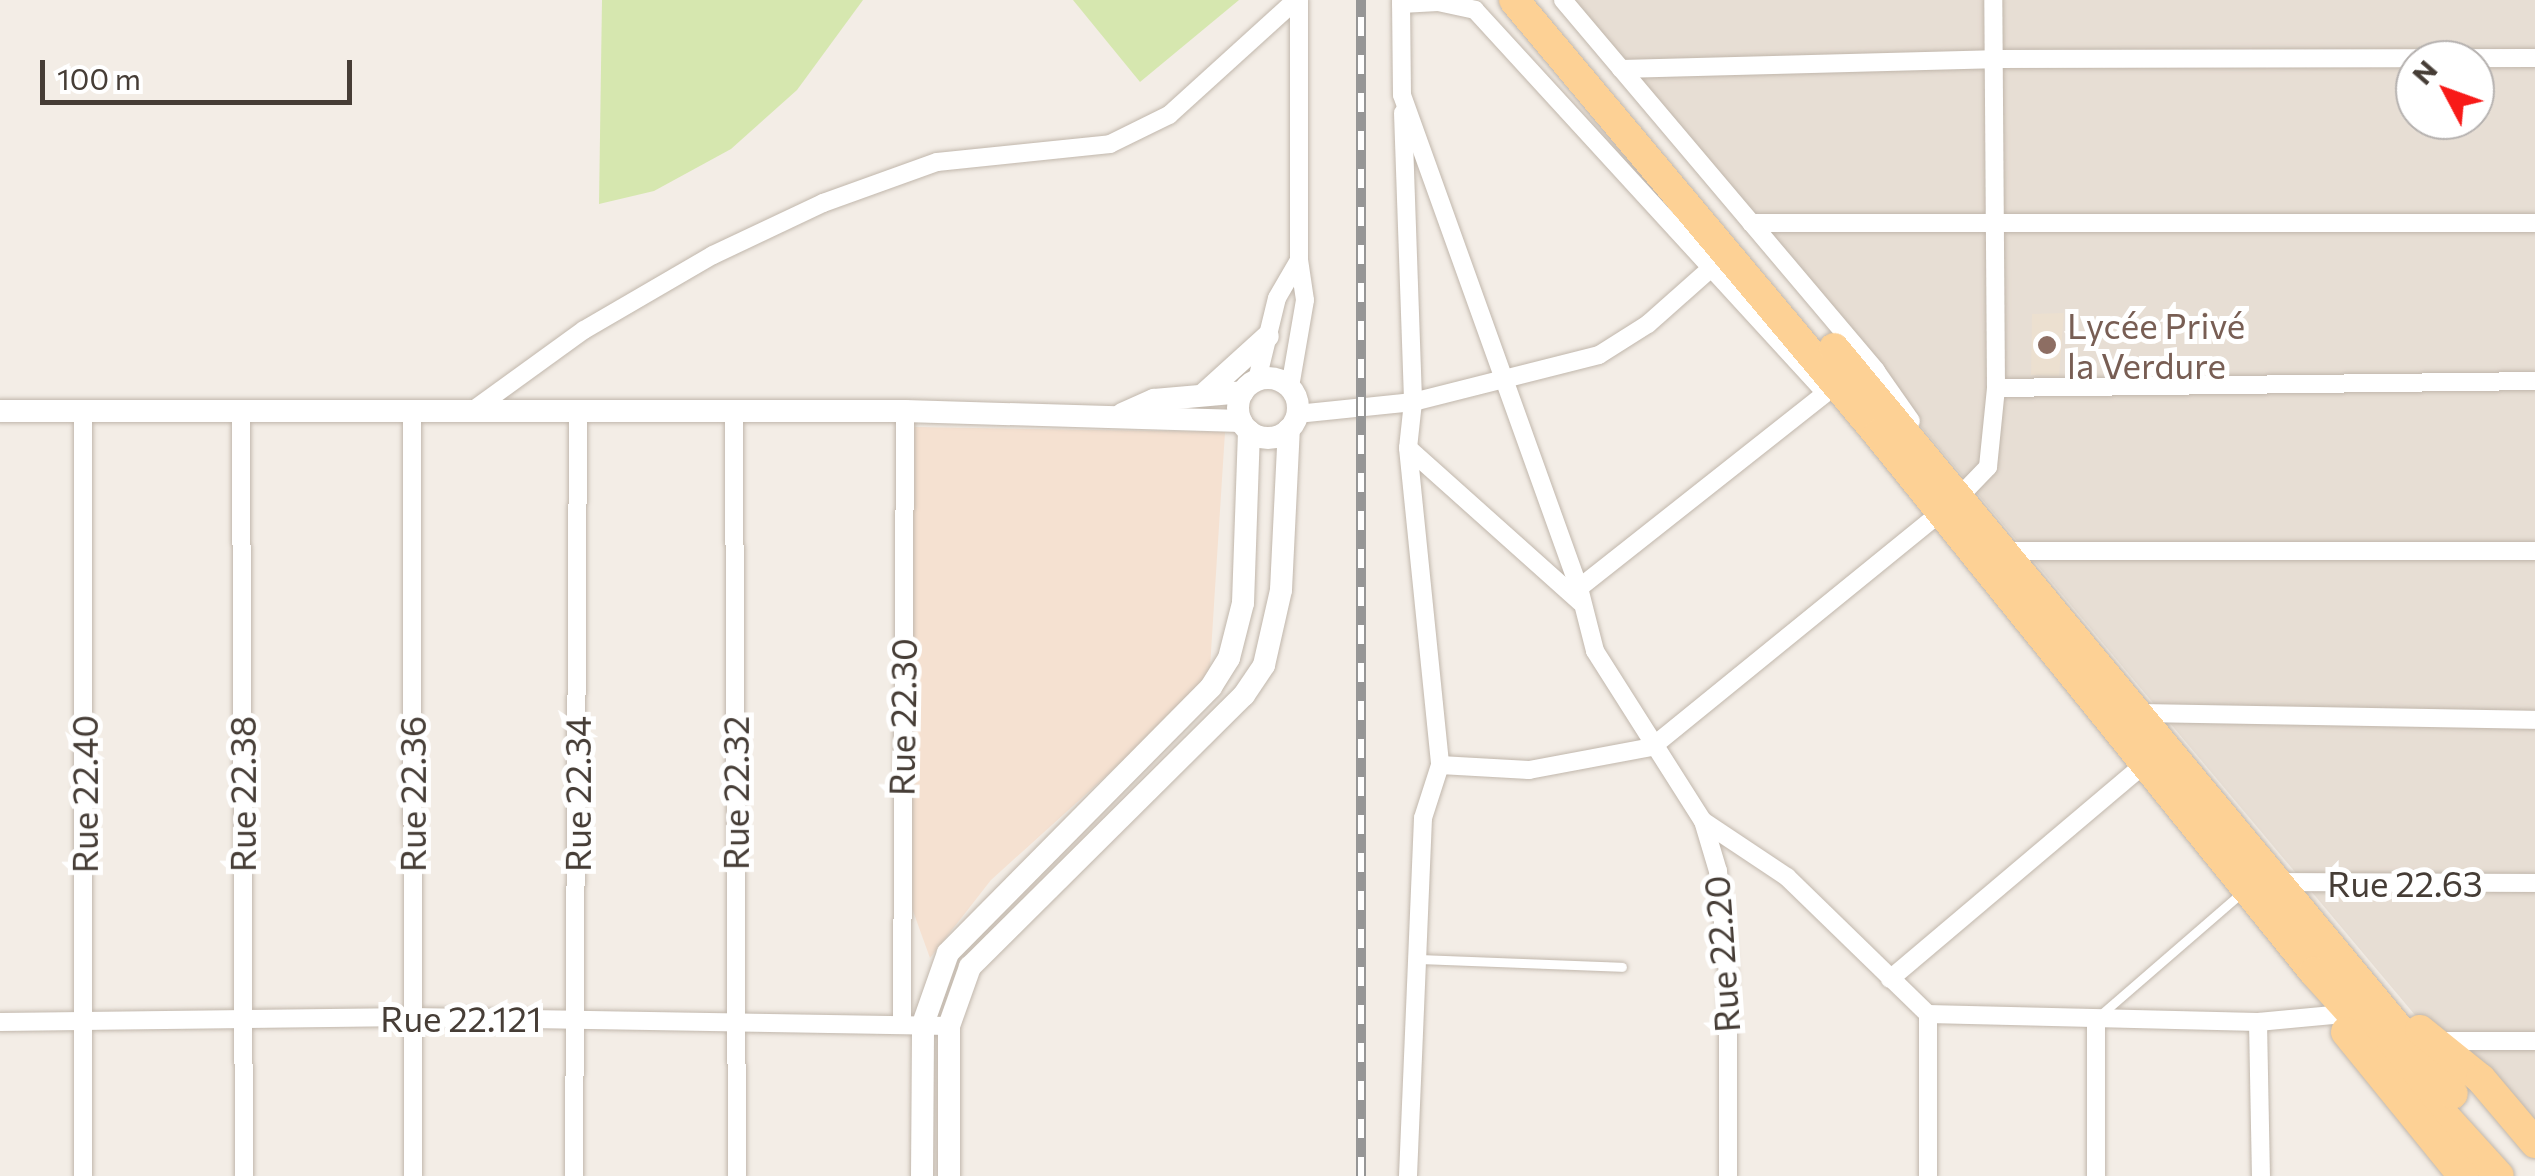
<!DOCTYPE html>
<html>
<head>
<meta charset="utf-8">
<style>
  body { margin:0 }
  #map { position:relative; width:2535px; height:1176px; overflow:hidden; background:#f3ede6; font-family:Commissioner,sans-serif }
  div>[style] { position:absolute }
  .residential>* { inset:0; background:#e7ded4 }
  .commercial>* { inset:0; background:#f5e1d1 }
  .education>* { inset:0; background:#ece0d0 }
  .green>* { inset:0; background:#d6e7af }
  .roads { filter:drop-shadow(0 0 2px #c1b7ac) drop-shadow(0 0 2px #c1b7ac) }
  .service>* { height:9px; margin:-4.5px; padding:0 4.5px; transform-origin:4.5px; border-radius:4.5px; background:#fff }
  .minor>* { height:18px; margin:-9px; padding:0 9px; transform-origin:9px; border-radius:9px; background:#fff }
  .tertiary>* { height:22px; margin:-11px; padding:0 11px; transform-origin:11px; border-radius:11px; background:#fff }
  .tertiary>.ring { margin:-11px; padding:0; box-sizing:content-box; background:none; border:22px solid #fff; border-radius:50% }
  .primary>* { height:30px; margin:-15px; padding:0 15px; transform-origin:15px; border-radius:15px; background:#fdd195 }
  .rail>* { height:10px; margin-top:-5px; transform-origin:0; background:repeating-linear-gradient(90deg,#fff 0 19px,#969696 0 38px); box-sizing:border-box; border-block:2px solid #969696 }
  .dots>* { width:28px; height:28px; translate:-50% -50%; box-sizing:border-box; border:5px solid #fff; border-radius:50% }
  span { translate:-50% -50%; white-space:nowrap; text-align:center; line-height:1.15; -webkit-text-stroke:10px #fff; paint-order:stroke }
  .education-label { font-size:35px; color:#785e54 }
  .left { translate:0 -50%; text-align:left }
  .street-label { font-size:35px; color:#463d36 }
  .north { position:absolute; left:2395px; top:40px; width:100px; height:100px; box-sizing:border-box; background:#fff; border:2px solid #b5b1af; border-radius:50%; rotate:311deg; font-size:28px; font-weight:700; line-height:40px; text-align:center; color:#463d36 }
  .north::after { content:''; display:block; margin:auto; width:35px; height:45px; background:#f81a18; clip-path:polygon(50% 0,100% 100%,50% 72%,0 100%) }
  .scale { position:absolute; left:40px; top:60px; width:312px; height:45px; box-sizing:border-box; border:5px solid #463d36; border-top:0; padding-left:12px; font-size:30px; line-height:35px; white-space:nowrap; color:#463d36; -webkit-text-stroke:8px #fff; paint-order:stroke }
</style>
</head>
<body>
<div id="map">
  <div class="residential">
    <i style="clip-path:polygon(evenodd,1563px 0,2535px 0,2535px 1158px,1563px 0,2415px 60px,2475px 60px,2475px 120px,2415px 120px,2415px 60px)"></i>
  </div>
  <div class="commercial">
    <i style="clip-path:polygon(914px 427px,1225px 432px,1209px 683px,991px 880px,930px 958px,909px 900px)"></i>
  </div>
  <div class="education">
    <i style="clip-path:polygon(2064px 313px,2059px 376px,2031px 375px,2032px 314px)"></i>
  </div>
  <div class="green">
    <i style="clip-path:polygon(602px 0,863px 0,797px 90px,731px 149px,654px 191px,599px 204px)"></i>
    <i style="clip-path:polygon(1073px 0,1239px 0,1140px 82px)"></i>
  </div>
  <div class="roads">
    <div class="service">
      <i style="left:1417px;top:959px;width:205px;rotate:2.2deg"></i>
      <i style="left:2098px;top:1017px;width:189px;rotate:-40.9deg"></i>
    </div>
    <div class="minor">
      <i style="left:1401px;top:0;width:95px;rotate:89.4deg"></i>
      <i style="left:1402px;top:95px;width:524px;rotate:70.25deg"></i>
      <i style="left:1579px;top:588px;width:65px;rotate:75.7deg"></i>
      <i style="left:1595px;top:651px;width:201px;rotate:57.6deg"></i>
      <i style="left:1703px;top:821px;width:52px;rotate:73.3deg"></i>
      <i style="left:1718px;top:871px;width:104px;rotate:84.5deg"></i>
      <i style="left:1728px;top:975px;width:201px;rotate:90deg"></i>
      <i style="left:1563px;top:0;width:485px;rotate:49.8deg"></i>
      <i style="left:1876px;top:371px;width:61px;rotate:55deg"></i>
      <i style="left:1401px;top:4px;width:37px;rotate:-3deg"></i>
      <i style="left:1438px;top:2px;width:38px;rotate:12deg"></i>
      <i style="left:1475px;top:10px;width:517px;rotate:47.51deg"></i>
      <i style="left:1621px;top:69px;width:371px;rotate:-1.5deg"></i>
      <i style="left:1992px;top:59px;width:543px;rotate:-0.11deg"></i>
      <i style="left:1403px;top:113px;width:289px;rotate:88deg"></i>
      <i style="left:1413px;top:402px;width:192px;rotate:-14.2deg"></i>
      <i style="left:1599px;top:355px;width:58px;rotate:-32.3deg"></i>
      <i style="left:1648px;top:324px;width:81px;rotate:-41.5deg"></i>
      <i style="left:1751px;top:223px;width:784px"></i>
      <i style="left:1257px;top:380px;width:84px;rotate:-76.3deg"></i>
      <i style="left:1277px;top:298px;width:44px;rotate:-59.9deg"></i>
      <i style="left:1290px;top:387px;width:88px;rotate:-80.2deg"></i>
      <i style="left:1305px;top:300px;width:40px;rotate:-98.5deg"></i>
      <i style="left:1299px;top:260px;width:260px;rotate:-90deg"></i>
      <i style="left:1996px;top:388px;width:539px;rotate:-0.74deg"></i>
      <i style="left:83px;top:411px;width:765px;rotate:90deg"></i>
      <i style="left:241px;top:411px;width:765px;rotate:89.78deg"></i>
      <i style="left:412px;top:411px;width:765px;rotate:89.93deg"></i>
      <i style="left:472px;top:411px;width:138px;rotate:-35.9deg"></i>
      <i style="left:584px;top:330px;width:149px;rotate:-30.2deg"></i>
      <i style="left:713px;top:255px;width:122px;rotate:-25.3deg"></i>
      <i style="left:823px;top:203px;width:121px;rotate:-19.8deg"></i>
      <i style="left:937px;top:162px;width:174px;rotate:-5.9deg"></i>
      <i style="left:1110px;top:144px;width:66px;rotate:-26.2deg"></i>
      <i style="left:1169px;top:115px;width:171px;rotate:-42.2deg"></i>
      <i style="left:734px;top:411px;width:765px;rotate:89.78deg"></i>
      <i style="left:1297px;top:414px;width:117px;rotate:-5.9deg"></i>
      <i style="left:1413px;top:402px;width:46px;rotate:96.2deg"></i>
      <i style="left:1408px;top:448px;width:231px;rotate:41.8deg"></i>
      <i style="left:1408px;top:448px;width:319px;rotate:84.2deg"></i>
      <i style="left:1954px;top:490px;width:9px;rotate:54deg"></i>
      <i style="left:1959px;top:497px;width:42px;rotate:-46deg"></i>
      <i style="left:1988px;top:467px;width:79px;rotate:-84.2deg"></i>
      <i style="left:1996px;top:388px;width:388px;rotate:-90.4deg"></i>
      <i style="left:2004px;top:551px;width:531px"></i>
      <i style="left:1579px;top:588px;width:315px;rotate:-38.3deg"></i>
      <i style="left:2136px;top:713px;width:399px;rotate:1deg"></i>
      <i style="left:1703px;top:821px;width:101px;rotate:33.7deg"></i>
      <i style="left:1787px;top:877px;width:197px;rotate:44.2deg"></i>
      <i style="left:1928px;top:1014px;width:330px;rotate:1.4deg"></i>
      <i style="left:2258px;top:1022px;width:75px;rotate:-5.3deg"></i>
      <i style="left:2276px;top:882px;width:259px;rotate:0.2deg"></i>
      <i style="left:1890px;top:979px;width:336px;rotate:-40.2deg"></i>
      <i style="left:2096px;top:1019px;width:157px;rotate:90deg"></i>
      <i style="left:0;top:1022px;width:412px;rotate:-0.7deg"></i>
      <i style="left:412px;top:1017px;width:537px;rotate:0.96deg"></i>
      <i style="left:2258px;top:1022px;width:154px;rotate:88.9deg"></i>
      <i style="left:902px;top:1024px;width:613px;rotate:-89.72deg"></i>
      <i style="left:2436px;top:1041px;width:99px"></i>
      <i style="left:574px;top:1176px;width:765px;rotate:-89.7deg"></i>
      <i style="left:1408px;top:1176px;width:358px;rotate:-87.6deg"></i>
      <i style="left:1423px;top:818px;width:56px;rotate:-72.2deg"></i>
      <i style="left:1440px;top:765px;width:89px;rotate:3.2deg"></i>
      <i style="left:1529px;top:770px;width:125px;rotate:-10.6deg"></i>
      <i style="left:1652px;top:747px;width:374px;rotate:-39.1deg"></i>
      <i style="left:1942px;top:511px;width:8px;rotate:-140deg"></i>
      <i style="left:1928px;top:1176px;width:162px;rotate:-90deg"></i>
    </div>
    <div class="tertiary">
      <i class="ring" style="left:1238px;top:378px;width:38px;height:38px"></i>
      <i style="left:1204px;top:394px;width:86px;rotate:-42.2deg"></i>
      <i style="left:0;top:411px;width:905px"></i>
      <i style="left:905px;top:411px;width:336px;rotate:1.7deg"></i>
      <i style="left:1122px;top:414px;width:35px;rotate:-24deg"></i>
      <i style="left:1154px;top:400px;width:89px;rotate:-5.1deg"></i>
      <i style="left:922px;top:1176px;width:152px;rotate:-89.6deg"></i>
      <i style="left:923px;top:1024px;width:75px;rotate:-70.6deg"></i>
      <i style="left:948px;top:953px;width:374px;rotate:-45.3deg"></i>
      <i style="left:1211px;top:687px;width:34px;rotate:-58deg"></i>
      <i style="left:1229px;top:658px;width:57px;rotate:-75.7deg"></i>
      <i style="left:1243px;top:603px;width:172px;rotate:-88deg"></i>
      <i style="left:949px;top:1176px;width:150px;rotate:-90deg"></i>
      <i style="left:949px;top:1026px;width:63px;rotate:-70.4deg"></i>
      <i style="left:970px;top:967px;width:386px;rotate:-44.8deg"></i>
      <i style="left:1244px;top:695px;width:36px;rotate:-56deg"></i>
      <i style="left:1264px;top:665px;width:77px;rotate:-77.2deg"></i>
      <i style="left:1281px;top:590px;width:161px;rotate:-87.2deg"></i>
    </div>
    <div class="primary">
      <i style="left:1514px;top:0;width:566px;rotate:50.01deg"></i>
      <i style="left:1878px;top:434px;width:692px;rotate:50.98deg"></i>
      <i style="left:2314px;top:972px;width:275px;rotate:47.8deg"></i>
      <i style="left:1834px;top:348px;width:969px;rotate:50.32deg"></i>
      <i style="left:2420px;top:1030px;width:78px;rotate:38.8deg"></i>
      <i style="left:2481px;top:1079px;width:84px;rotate:49.8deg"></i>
      <i style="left:2346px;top:1032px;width:186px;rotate:50.9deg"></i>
    </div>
  </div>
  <div class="rail">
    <i style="left:1361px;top:1176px;width:1176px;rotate:-90deg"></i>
  </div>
  <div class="dots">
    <i style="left:2047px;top:345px;background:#8d6e63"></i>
  </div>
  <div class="education-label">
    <span class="left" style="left:2067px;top:345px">Lycée Privé<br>la Verdure</span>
  </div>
  <div class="street-label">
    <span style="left:902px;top:717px;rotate:-89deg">Rue 22.30</span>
    <span style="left:735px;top:793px;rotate:-90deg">Rue 22.32</span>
    <span style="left:84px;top:794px;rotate:-90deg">Rue 22.40</span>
    <span style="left:242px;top:794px;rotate:-90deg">Rue 22.38</span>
    <span style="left:412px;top:794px;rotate:-90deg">Rue 22.36</span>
    <span style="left:577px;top:794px;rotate:-90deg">Rue 22.34</span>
    <span style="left:2405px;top:883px">Rue 22.63</span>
    <span style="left:1721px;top:954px;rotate:-94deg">Rue 22.20</span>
    <span style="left:461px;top:1018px">Rue 22.121</span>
  </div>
  <div class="north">N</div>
  <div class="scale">100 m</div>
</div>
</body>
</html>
